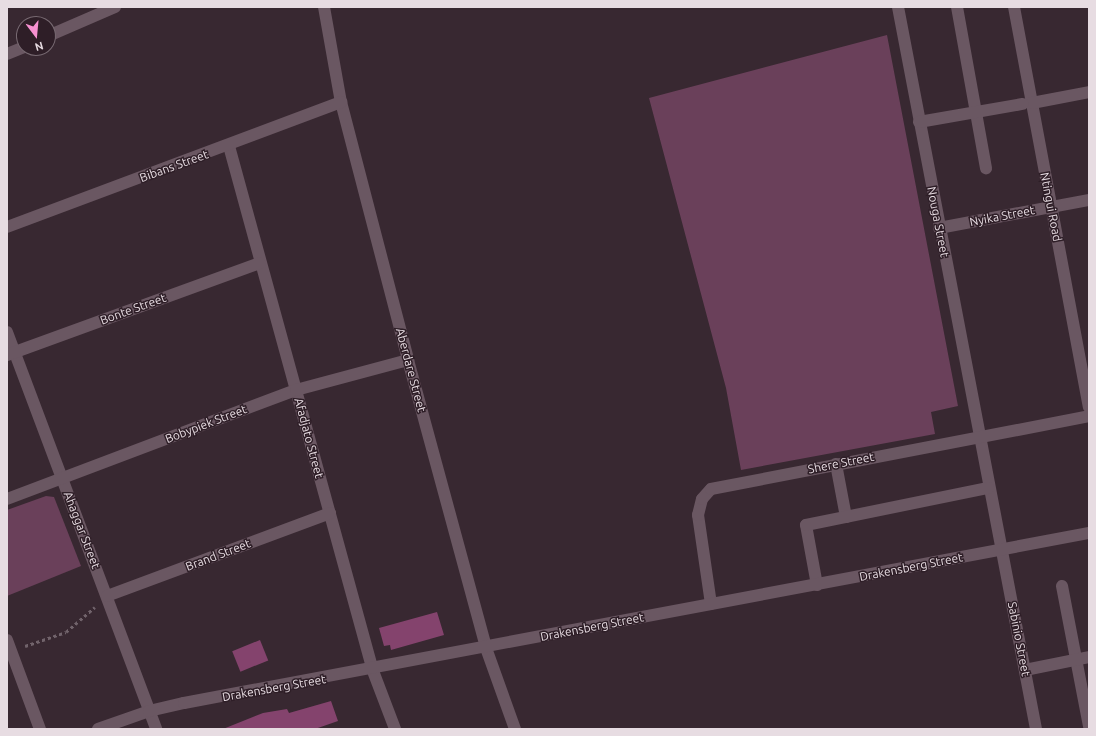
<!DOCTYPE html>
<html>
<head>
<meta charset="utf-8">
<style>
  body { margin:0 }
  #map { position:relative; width:1096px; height:736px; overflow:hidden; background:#382831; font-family:Ubuntu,sans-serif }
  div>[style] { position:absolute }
  .green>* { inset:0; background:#6a405a }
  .building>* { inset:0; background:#84436d; transform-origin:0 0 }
  .path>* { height:2.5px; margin-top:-1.25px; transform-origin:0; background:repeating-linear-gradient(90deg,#71636b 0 3px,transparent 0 6px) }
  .street>* { height:12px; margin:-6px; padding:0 6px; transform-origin:6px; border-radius:6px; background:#6a5762 }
  .secondary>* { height:12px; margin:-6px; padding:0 6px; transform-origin:6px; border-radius:6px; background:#6a5762 }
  span { translate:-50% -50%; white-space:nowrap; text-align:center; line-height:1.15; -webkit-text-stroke:3px #2e1e27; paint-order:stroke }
  .street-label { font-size:12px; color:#e7dce2 }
  .frame { position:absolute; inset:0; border:8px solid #e7dce2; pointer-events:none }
  .north { position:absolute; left:16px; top:16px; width:40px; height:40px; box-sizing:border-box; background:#2e1e27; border:1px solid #786a72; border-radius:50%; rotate:164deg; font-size:11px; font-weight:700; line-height:16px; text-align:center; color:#e7dce2 }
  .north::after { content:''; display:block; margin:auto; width:14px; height:18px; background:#f690d0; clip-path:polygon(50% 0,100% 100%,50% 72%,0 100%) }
</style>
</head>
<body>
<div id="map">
  <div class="green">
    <i style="clip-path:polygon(887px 35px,958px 406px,931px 412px,935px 434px,741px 470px,726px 388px,649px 98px)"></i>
    <i style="clip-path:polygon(46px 496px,54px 497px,81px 566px,7px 596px,7px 510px)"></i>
  </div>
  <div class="building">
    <i style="clip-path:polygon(437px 612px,444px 635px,391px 650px,390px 645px,384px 646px,379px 628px)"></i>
    <i style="left:260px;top:640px;width:22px;height:30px;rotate:68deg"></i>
    <i style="clip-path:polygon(331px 701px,338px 721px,315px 729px,223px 729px,263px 713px,287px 709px,289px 713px)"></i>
  </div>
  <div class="path">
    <i style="left:25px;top:646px;width:43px;rotate:-18.9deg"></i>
    <i style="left:66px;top:632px;width:38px;rotate:-41deg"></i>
  </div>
  <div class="street">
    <i style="left:324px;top:7px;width:97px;rotate:79.9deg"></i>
    <i style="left:341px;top:102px;width:267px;rotate:75.4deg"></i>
    <i style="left:408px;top:360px;width:298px;rotate:74.8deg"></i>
    <i style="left:486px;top:648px;width:86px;rotate:70.3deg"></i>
    <i style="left:898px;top:7px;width:735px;rotate:79.18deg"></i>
    <i style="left:957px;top:7px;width:164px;rotate:79.8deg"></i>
    <i style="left:1014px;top:7px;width:407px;rotate:79.4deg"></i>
    <i style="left:1032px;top:103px;width:58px;rotate:-10.9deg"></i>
    <i style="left:919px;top:122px;width:105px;rotate:-9.9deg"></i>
    <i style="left:229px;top:146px;width:544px;rotate:74.66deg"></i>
    <i style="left:373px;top:671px;width:62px;rotate:69.2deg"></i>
    <i style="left:7px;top:227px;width:357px;rotate:-20.5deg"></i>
    <i style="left:939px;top:228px;width:153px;rotate:-10.6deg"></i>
    <i style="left:7px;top:332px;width:424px;rotate:69.4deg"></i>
    <i style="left:7px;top:355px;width:269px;rotate:-20deg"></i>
    <i style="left:836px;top:464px;width:54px;rotate:79.3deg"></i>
    <i style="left:7px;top:499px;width:309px;rotate:-20.7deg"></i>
    <i style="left:296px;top:390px;width:116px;rotate:-15deg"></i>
    <i style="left:817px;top:585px;width:61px;rotate:-100.4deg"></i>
    <i style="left:806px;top:525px;width:186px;rotate:-11.5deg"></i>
    <i style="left:1062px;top:586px;width:143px;rotate:79.1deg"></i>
    <i style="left:107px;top:596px;width:238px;rotate:-20.4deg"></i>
    <i style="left:711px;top:604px;width:90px;rotate:-98.3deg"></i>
    <i style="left:698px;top:515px;width:16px;rotate:-76deg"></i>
    <i style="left:702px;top:499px;width:13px;rotate:-48deg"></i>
    <i style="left:711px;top:489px;width:385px;rotate:-10.9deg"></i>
    <i style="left:7px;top:640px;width:95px;rotate:69.7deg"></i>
    <i style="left:1025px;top:670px;width:65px;rotate:-11.5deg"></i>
    <i style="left:98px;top:729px;width:54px;rotate:-19.4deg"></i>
    <i style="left:149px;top:711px;width:36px;rotate:-13deg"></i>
    <i style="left:184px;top:703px;width:921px;rotate:-10.64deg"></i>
  </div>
  <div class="secondary">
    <i style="left:48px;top:36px;width:73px;rotate:-23.4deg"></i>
    <i style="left:7px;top:54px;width:18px;rotate:-22deg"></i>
  </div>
  <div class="street-label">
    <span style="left:174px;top:166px;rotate:-20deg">Bibans Street</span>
    <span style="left:1051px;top:207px;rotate:79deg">Ntingui Road</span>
    <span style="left:1002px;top:216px;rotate:-11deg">Nyika Street</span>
    <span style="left:938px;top:222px;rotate:79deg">Nouga Street</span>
    <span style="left:133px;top:309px;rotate:-20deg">Bonte Street</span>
    <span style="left:411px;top:370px;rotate:75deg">Aberdare Street</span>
    <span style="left:206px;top:424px;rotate:-21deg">Bobypiek Street</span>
    <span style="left:309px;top:438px;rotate:75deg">Afadjato Street</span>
    <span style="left:841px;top:463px;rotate:-11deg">Shere Street</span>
    <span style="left:82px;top:530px;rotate:69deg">Ahaggar Street</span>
    <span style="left:218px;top:555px;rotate:-21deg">Brand Street</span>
    <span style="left:911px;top:567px;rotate:-11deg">Drakensberg Street</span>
    <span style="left:592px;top:627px;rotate:-11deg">Drakensberg Street</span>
    <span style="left:1019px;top:639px;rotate:79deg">Sabinio Street</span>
    <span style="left:274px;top:688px;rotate:-10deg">Drakensberg Street</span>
  </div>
  <div class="frame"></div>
  <div class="north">N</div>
</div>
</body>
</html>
